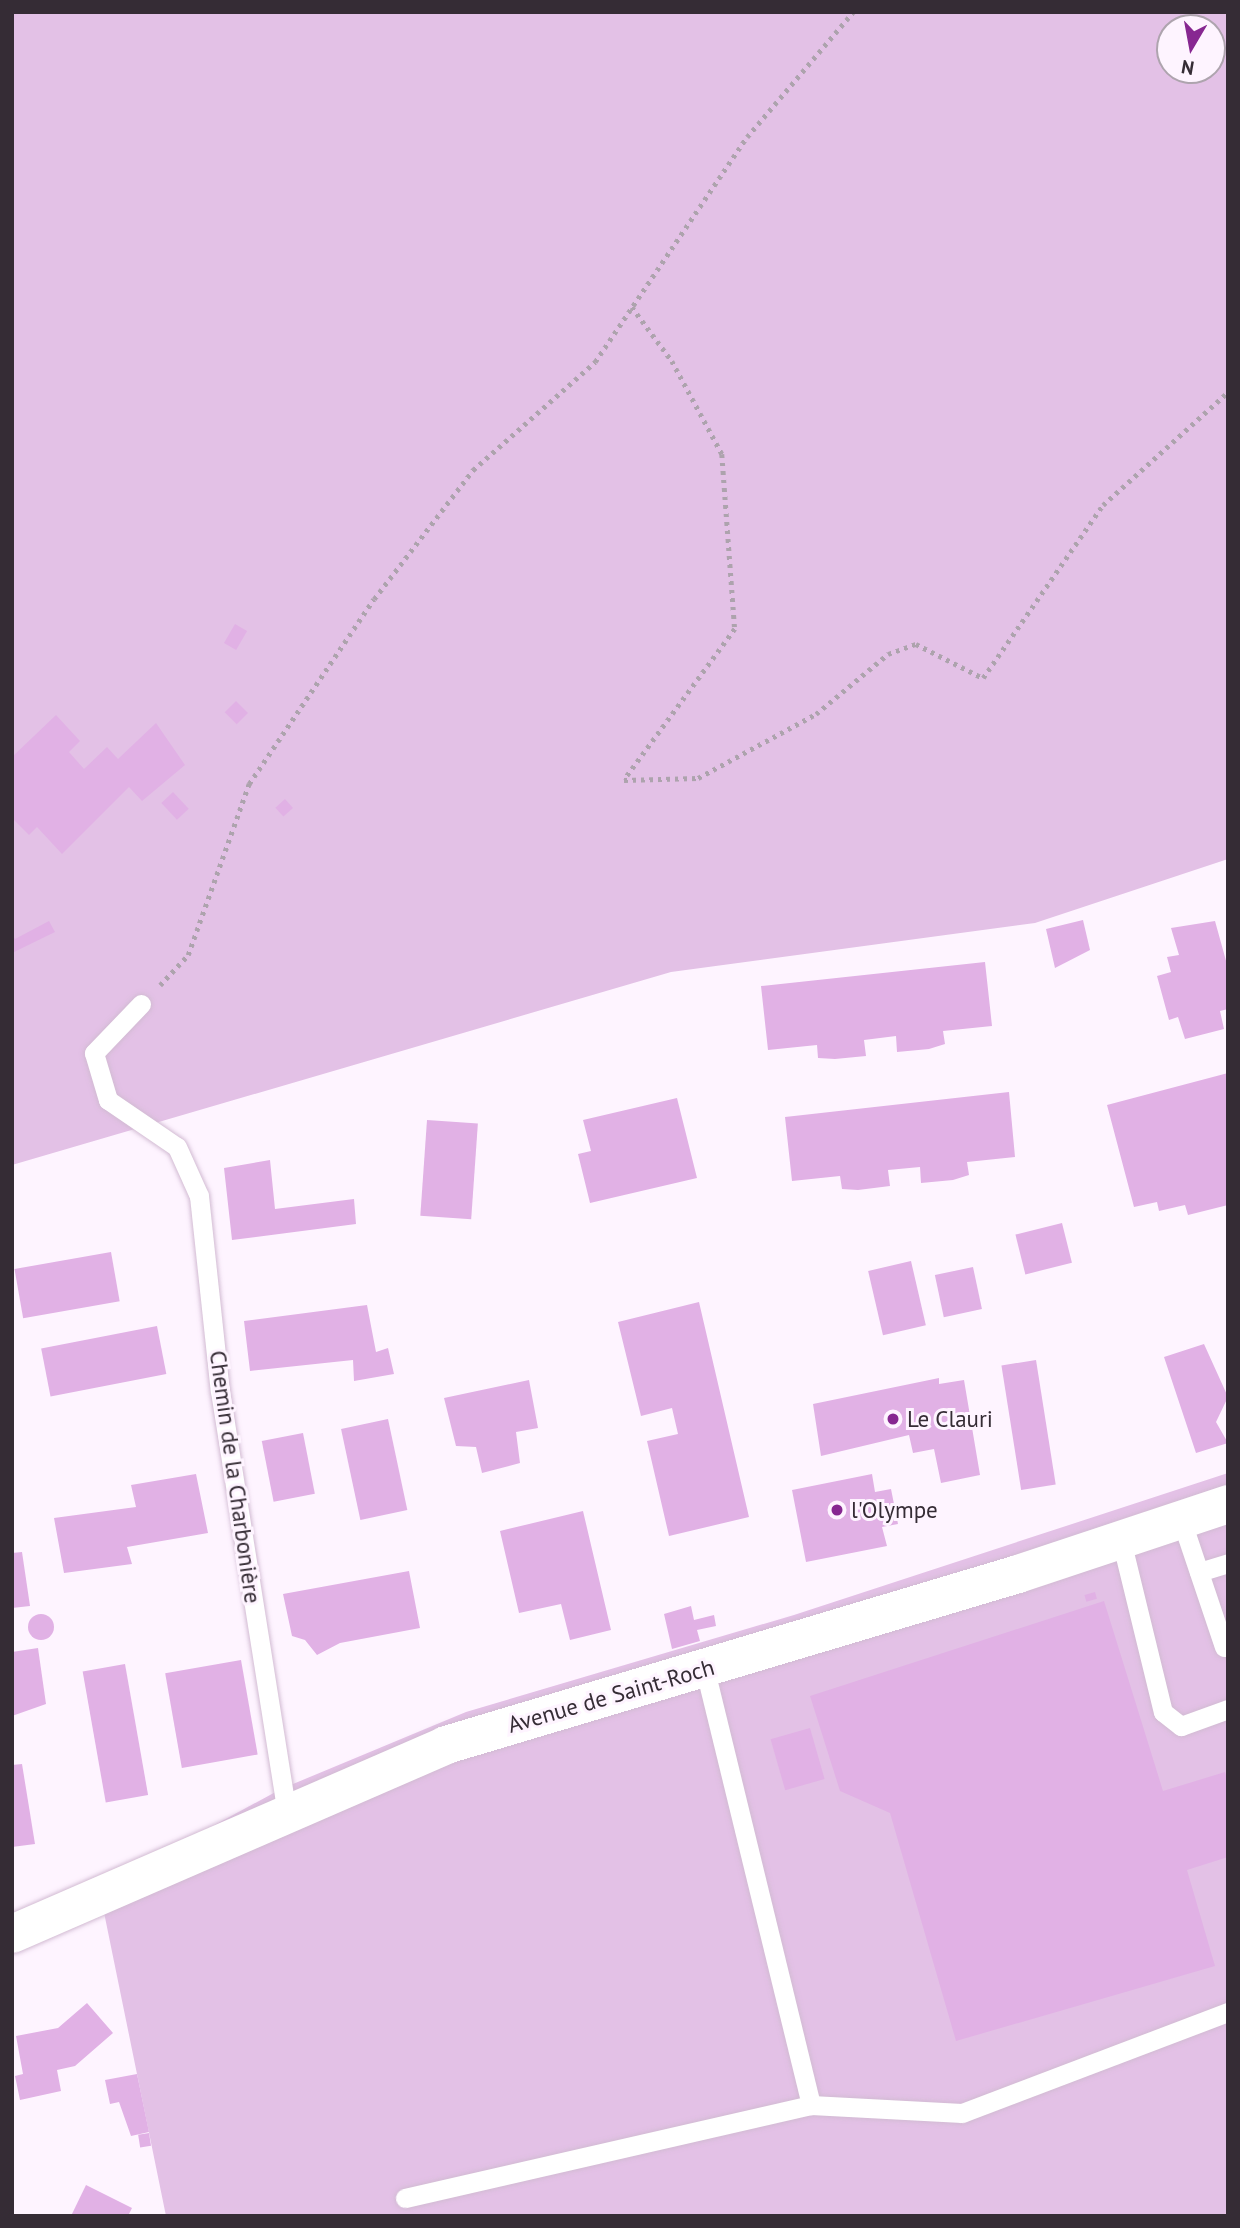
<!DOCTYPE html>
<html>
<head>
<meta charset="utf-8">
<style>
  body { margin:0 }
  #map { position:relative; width:1240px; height:2228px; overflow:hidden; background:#fef4ff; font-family:"PT Sans",sans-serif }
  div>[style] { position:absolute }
  .green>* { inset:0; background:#e3c1e6 }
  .building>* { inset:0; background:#e1b1e5; transform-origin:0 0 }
  .round { border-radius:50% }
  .path>* { height:4.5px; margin-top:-2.25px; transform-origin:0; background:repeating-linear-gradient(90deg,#ada3ad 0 3.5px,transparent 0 8.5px) }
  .roads { filter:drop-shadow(0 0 2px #d2bbd3) drop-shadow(0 0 2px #d2bbd3) }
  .lane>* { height:19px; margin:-9.5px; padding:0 9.5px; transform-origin:9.5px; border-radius:9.5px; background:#fff }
  .street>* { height:38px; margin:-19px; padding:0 19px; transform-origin:19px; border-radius:19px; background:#fff }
  .dots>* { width:19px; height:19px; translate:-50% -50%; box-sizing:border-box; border:4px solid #fef4ff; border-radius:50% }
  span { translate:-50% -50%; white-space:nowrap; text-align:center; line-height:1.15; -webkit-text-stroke:6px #fef4ff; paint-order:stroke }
  .poi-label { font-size:23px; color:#352c35 }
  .left { translate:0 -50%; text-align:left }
  .street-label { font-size:23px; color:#352c35 }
  .frame { position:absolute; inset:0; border:14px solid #352c35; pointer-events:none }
  .north { position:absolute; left:1156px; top:14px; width:70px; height:70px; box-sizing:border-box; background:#fef4ff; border:2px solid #aea4ae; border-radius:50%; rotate:190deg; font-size:19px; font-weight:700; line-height:28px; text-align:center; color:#352c35 }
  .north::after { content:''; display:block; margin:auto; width:24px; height:32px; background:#872791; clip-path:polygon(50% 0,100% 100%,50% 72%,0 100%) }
</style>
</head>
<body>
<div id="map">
  <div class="green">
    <i style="clip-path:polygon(evenodd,12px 12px,1228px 12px,1228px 859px,1035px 923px,671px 972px,12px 1165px,12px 12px,1170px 28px,1212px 28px,1212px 70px,1170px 70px,1170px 28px)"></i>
    <i style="clip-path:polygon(1228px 1473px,1228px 2216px,166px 2216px,99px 1888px,281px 1789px,466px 1712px,794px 1615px)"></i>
  </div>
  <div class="building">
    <i style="left:235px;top:624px;width:14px;height:22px;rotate:30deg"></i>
    <i style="left:236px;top:701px;width:17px;height:16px;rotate:45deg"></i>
    <i style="clip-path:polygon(56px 715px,80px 741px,69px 752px,84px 769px,107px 747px,118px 759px,156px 723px,185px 765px,142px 801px,129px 787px,62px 854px,37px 827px,29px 835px,12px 818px,12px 757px)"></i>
    <i style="left:173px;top:792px;width:23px;height:16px;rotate:47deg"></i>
    <i style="left:285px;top:799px;width:12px;height:13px;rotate:48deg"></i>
    <i style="clip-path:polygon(1083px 920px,1090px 950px,1055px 968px,1046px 929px)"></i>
    <i style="clip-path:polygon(49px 921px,55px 932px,12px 953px,12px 934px,15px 939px)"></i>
    <i style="clip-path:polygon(1215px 921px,1228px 968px,1228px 1009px,1220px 1011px,1224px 1029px,1185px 1039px,1178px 1017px,1169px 1020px,1157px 976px,1171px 972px,1167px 957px,1179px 955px,1171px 928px)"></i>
    <i style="clip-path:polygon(985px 962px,992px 1026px,943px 1031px,945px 1044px,929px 1049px,897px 1052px,896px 1036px,864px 1040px,866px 1056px,835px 1059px,818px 1058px,817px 1045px,768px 1050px,761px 986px)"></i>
    <i style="clip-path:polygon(1228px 1073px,1228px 1205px,1188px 1215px,1185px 1205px,1159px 1211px,1157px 1202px,1134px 1207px,1107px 1105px)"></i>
    <i style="clip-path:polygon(1009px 1092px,1015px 1157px,967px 1162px,969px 1175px,953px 1180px,921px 1183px,920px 1167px,888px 1170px,890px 1186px,858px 1190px,842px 1189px,840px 1176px,792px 1181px,785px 1117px)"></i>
    <i style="clip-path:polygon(677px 1098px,697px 1178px,590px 1203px,578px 1154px,591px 1151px,583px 1120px)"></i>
    <i style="left:427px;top:1120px;width:51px;height:96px;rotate:4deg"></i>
    <i style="clip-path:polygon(270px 1160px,275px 1209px,354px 1199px,356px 1224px,232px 1240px,224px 1168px)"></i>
    <i style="left:1062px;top:1223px;width:41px;height:48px;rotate:76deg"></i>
    <i style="left:111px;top:1252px;width:50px;height:98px;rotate:80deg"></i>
    <i style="left:911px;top:1261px;width:66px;height:44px;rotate:77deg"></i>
    <i style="left:973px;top:1267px;width:43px;height:39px;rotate:78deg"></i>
    <i style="clip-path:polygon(699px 1302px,749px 1517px,669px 1536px,647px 1441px,678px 1434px,672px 1408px,641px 1416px,618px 1322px)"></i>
    <i style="clip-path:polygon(367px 1305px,376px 1352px,388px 1348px,394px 1374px,354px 1381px,353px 1360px,250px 1371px,244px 1321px)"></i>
    <i style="left:157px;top:1326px;width:49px;height:118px;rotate:79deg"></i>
    <i style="clip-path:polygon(1204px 1344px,1228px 1397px,1216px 1422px,1228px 1443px,1196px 1453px,1164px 1357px)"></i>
    <i style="left:1036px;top:1360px;width:126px;height:35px;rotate:81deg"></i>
    <i style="clip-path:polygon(939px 1378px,939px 1384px,964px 1380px,980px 1475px,941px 1483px,934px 1449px,913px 1453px,909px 1435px,821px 1456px,813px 1404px)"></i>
    <i style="clip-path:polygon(529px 1380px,538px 1428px,516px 1432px,520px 1463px,482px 1473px,476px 1447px,456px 1446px,444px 1398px)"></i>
    <i style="left:388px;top:1419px;width:93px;height:48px;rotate:78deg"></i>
    <i style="left:303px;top:1433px;width:62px;height:42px;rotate:79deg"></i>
    <i style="clip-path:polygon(196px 1474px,208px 1533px,127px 1547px,132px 1564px,64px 1573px,54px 1518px,136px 1507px,131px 1485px)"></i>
    <i style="clip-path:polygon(872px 1474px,875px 1492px,891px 1489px,898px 1524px,882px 1527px,887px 1546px,806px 1562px,792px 1490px)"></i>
    <i style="clip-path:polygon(583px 1511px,611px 1630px,570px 1640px,561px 1604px,519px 1613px,500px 1531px)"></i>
    <i style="clip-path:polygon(22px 1552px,30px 1606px,12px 1608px,12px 1553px)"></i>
    <i style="clip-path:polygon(409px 1571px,420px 1628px,340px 1643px,317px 1655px,305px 1640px,292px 1636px,283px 1594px)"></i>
    <i style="left:1095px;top:1592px;width:7px;height:11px;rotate:74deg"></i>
    <i style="clip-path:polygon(1104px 1601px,1163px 1791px,1225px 1772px,1228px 1782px,1228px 1857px,1187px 1870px,1215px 1966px,956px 2041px,890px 1813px,840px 1791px,810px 1696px)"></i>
    <i style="clip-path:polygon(691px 1606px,694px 1620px,714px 1615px,716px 1626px,697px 1630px,700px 1641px,672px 1649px,664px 1614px)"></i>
    <i class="round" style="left:28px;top:1614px;width:26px;height:26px"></i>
    <i style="clip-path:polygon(38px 1648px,46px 1704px,12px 1716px,12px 1652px)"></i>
    <i style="left:241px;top:1660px;width:96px;height:77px;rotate:80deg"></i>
    <i style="left:125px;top:1664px;width:133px;height:43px;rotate:80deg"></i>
    <i style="left:810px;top:1728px;width:53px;height:41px;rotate:74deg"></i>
    <i style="clip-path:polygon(22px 1764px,35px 1844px,12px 1847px,12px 1765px)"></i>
    <i style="clip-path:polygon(87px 2003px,113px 2033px,75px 2066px,57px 2070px,61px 2091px,20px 2100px,15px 2076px,23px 2074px,16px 2036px,58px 2028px)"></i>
    <i style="clip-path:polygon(137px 2074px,149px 2132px,131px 2136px,119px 2102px,110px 2104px,105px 2080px)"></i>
    <i style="left:149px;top:2133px;width:13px;height:11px;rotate:81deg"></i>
    <i style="clip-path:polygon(86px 2185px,132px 2208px,128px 2216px,71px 2216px)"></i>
  </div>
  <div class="path">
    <i style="left:632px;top:307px;width:67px;rotate:53.5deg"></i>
    <i style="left:672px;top:361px;width:106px;rotate:61.7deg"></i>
    <i style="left:722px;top:454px;width:175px;rotate:85.8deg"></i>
    <i style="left:735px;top:629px;width:187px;rotate:126.3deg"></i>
    <i style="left:624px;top:780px;width:74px;rotate:-1.5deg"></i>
    <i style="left:698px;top:778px;width:134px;rotate:-28.5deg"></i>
    <i style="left:816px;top:714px;width:94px;rotate:-39.8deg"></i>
    <i style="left:888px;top:654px;width:30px;rotate:-20deg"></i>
    <i style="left:916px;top:644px;width:75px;rotate:26.9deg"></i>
    <i style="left:983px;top:678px;width:211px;rotate:-55.3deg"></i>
    <i style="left:1103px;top:505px;width:169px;rotate:-42.1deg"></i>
    <i style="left:160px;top:985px;width:41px;rotate:-47deg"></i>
    <i style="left:188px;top:955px;width:182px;rotate:-70.4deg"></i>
    <i style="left:249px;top:784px;width:223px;rotate:-56deg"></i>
    <i style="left:374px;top:599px;width:163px;rotate:-52.5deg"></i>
    <i style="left:473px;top:470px;width:163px;rotate:-41.5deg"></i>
    <i style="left:595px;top:362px;width:272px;rotate:-56deg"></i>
    <i style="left:747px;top:137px;width:164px;rotate:-49.7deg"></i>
  </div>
  <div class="roads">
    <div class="lane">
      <i style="left:141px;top:1004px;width:68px;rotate:133.8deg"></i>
      <i style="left:94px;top:1053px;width:49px;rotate:73.4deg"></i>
      <i style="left:108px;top:1100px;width:83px;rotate:34.3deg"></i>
      <i style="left:177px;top:1147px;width:54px;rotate:65.8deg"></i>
      <i style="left:199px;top:1196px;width:196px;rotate:83.9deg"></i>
      <i style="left:220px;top:1391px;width:423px;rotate:81deg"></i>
      <i style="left:1181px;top:1519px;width:135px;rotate:71.4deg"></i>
      <i style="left:1121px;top:1540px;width:177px;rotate:76.3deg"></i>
      <i style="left:1163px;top:1712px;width:23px;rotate:38deg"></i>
      <i style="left:1181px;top:1726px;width:50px;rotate:-19.9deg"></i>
      <i style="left:1199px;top:1572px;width:30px;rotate:-17deg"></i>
      <i style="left:705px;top:1670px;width:448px;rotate:76.3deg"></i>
      <i style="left:405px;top:2198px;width:417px;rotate:-12.9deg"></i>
      <i style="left:811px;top:2105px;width:151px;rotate:3deg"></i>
      <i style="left:962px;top:2113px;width:285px;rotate:-20.8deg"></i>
    </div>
    <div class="street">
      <i style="left:12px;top:1934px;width:473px;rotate:-23.5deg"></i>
      <i style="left:446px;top:1745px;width:597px;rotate:-16.64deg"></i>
      <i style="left:1018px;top:1574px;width:221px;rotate:-18.4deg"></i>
    </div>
  </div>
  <div class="dots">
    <i style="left:893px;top:1419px;background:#872791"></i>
    <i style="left:837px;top:1510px;background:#872791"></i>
  </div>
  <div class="poi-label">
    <span class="left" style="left:907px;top:1419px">Le Clauri</span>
    <span class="left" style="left:851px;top:1510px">l'Olympe</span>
  </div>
  <div class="street-label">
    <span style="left:235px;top:1477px;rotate:82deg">Chemin de la Charbonière</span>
    <span style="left:611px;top:1696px;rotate:-16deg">Avenue de Saint-Roch</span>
  </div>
  <div class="frame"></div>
  <div class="north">N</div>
</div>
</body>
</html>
